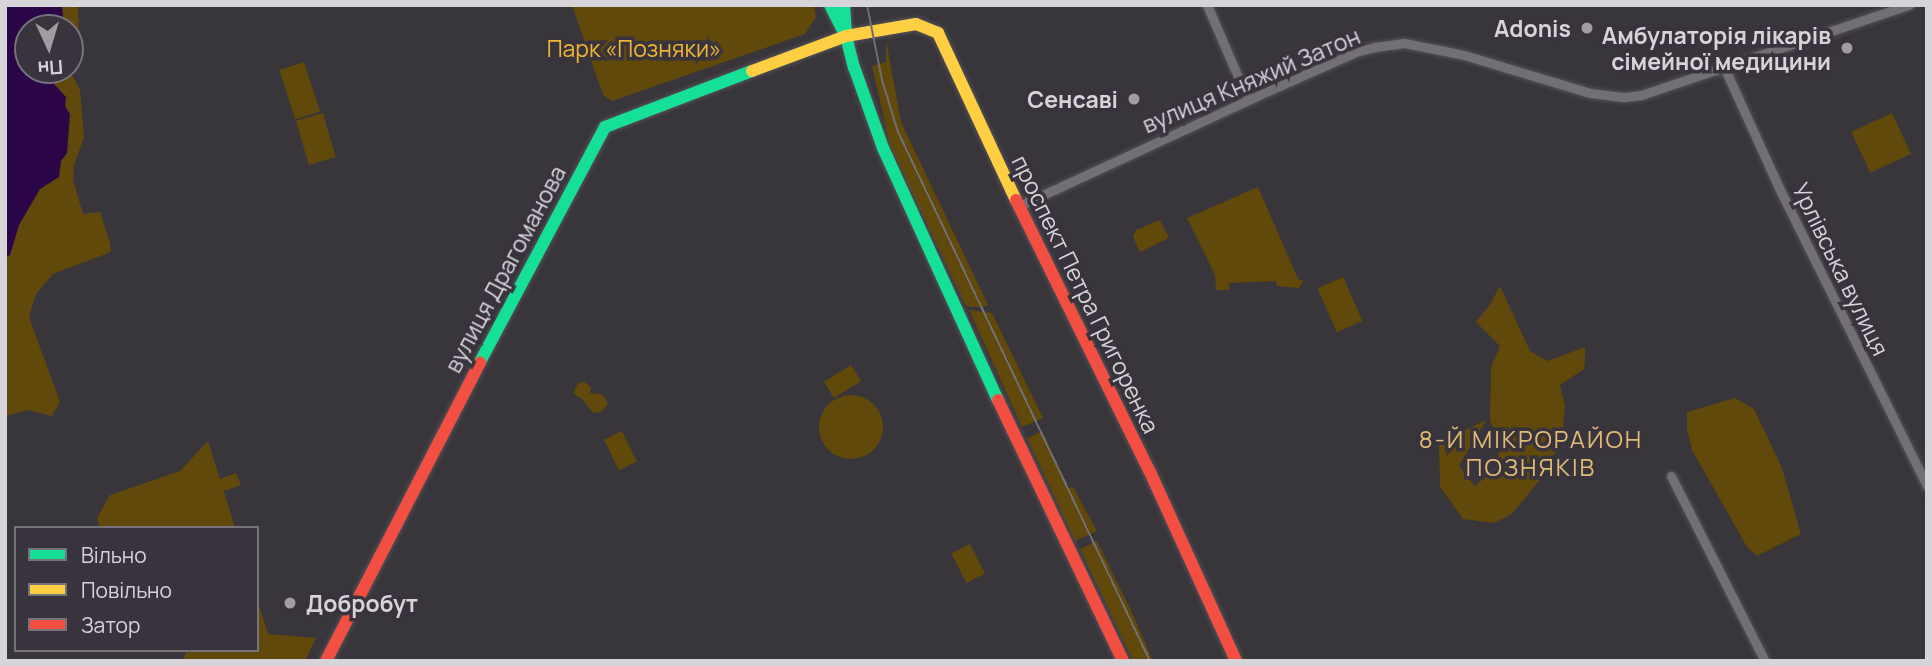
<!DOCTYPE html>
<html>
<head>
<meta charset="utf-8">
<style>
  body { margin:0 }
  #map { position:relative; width:1932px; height:666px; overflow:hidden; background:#38353b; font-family:Manrope,sans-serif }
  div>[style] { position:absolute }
  .green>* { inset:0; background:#61480b; transform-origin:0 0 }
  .round { border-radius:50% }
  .water>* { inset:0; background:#2a0547 }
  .roads { filter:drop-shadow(0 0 2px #535156) drop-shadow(0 0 2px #535156) }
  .street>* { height:9px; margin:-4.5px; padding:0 4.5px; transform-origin:4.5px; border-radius:4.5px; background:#727074 }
  .fast>* { height:12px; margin:-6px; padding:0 6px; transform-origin:6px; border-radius:6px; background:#16e098 }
  .slow>* { height:12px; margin:-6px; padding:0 6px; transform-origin:6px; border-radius:6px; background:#ffcf43 }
  .jam>* { height:12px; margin:-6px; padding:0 6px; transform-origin:6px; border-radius:6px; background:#f24e42 }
  .tram>* { height:2px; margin:-1px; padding:0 1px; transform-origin:1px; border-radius:1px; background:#706e72 }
  .dots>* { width:19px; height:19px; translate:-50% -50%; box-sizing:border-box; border:4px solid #38333d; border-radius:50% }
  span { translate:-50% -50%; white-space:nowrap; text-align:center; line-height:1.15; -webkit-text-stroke:7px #38333d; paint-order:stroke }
  .poi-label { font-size:23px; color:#d6d3d9; font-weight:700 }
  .right { translate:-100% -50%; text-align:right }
  .left { translate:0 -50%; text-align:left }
  .park-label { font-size:23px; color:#efb530 }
  .street-label { font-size:23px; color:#d6d3d9 }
  .neighbourhood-label { font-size:24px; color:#dfbb73; letter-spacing:2px }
  .frame { position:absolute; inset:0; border:7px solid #d6d3d9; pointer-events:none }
  .legend { position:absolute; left:14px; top:526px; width:245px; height:126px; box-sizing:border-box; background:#38333d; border:2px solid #77737b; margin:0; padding:9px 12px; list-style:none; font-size:21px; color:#d6d3d9 }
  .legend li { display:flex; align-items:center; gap:14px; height:35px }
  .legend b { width:35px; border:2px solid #77737b }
  .north { position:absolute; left:14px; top:14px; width:70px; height:70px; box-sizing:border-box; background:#38333d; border:2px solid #77737b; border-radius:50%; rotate:176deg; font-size:19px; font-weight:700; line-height:28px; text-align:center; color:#d6d3d9 }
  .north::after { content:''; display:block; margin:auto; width:24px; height:32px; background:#9f9ca2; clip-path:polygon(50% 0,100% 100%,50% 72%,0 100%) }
</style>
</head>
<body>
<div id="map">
  <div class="green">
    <i style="clip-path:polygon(5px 5px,78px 5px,79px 36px,70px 66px,70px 28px,28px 28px,28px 70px,69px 70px,80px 90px,84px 138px,74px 165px,73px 180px,83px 214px,100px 212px,110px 243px,111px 252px,53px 274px,36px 294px,29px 317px,60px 402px,52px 416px,28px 410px,5px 416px)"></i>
    <i style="clip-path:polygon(572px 5px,814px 5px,816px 17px,805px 34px,612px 101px,603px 95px)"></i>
    <i style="clip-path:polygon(886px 40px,901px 122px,988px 305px,983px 307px,969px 307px,965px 304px,890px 146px,872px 66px,886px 62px)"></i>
    <i style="left:304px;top:62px;width:52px;height:26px;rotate:72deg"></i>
    <i style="left:323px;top:113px;width:46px;height:28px;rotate:74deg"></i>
    <i style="left:1892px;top:113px;width:45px;height:45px;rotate:65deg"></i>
    <i style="clip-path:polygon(1258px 187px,1298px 279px,1304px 281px,1299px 288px,1277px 286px,1276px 281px,1229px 283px,1229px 290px,1216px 290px,1215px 275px,1187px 218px)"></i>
    <i style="clip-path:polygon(1160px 220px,1169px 238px,1140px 252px,1133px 237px,1136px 230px)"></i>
    <i style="left:1343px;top:277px;width:48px;height:28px;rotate:66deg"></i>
    <i style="clip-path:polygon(1500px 286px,1530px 351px,1548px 361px,1585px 347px,1585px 360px,1584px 369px,1560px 385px,1565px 406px,1562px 437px,1548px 470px,1512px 514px,1494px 523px,1463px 519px,1440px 487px,1439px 443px,1486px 420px,1459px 466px,1475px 486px,1498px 466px,1499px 443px,1490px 420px,1491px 367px,1500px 346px,1476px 322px,1489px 306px)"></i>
    <i style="clip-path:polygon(969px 310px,992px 313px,1043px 418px,1022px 427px)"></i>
    <i style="left:851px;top:365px;width:19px;height:32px;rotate:58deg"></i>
    <i style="clip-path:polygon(584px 382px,591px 387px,590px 393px,601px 394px,605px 398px,608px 404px,601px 412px,593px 413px,582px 399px,573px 393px,578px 383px)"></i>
    <i class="round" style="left:819px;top:395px;width:64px;height:64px"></i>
    <i style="clip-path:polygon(1735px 398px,1754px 409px,1782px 468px,1801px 534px,1757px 556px,1747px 547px,1692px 450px,1687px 429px,1687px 412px)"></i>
    <i style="left:622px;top:431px;width:34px;height:20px;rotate:64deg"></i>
    <i style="clip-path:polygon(1042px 431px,1069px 488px,1073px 487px,1097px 531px,1075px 541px,1027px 438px)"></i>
    <i style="clip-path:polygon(208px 441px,220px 479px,236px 473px,241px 485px,225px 491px,223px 488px,235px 528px,100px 528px,97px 518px,110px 495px,180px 471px)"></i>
    <i style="clip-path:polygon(1097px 541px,1134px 617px,1153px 661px,1133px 661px,1080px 549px)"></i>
    <i style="left:970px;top:544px;width:33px;height:21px;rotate:63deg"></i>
    <i style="clip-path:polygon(257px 599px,268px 634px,316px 638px,305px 661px,182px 661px,187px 650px,257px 650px)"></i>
  </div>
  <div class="water">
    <i style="clip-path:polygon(5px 5px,62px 5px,64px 28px,28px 28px,28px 70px,41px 70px,66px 97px,65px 106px,70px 114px,67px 153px,61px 161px,59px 177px,40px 189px,19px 225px,10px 255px,5px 258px)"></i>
  </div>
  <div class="roads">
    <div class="street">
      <i style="left:1207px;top:5px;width:103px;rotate:66.7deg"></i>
      <i style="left:1724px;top:67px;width:135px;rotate:65.5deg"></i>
      <i style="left:1780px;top:190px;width:330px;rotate:63.6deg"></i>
      <i style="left:1019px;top:206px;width:262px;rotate:-24.8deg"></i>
      <i style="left:1257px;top:96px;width:108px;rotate:-24deg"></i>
      <i style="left:1356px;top:52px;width:20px;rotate:-15deg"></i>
      <i style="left:1375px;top:47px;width:29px;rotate:-8deg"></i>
      <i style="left:1404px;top:43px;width:61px;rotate:11.3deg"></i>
      <i style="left:1464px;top:55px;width:132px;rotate:16.8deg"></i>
      <i style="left:1590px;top:93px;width:35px;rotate:7deg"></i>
      <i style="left:1625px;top:97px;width:16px;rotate:-7deg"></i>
      <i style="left:1641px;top:95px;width:283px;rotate:-18.6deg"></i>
      <i style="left:1671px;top:476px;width:208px;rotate:63.1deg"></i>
    </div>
    <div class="fast">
      <i style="left:830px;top:5px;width:30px;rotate:63deg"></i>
      <i style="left:844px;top:5px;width:31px;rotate:86deg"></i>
      <i style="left:846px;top:36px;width:32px;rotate:76deg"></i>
      <i style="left:854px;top:67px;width:86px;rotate:70.3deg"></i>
      <i style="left:883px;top:148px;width:277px;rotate:65.5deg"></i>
      <i style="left:480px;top:362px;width:266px;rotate:-62deg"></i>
      <i style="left:605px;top:127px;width:157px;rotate:-20.9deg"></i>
    </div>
    <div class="slow">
      <i style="left:752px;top:71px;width:100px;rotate:-20.4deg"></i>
      <i style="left:846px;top:36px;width:71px;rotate:-9.7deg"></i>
      <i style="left:916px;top:24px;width:24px;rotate:22deg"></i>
      <i style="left:938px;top:33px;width:184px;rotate:65deg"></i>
    </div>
    <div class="jam">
      <i style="left:1016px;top:200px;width:303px;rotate:63.8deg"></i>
      <i style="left:1150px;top:472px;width:208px;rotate:65.5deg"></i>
      <i style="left:998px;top:400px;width:289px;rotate:64.4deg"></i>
      <i style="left:326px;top:661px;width:336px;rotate:-62.7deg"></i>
    </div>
  </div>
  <div class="tram">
    <i style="left:867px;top:5px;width:76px;rotate:78.7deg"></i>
    <i style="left:882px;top:80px;width:54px;rotate:72.9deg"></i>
    <i style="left:898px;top:132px;width:586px;rotate:64.53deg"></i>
  </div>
  <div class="dots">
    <i style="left:1587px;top:28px;background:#9f9ca2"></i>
    <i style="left:1847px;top:48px;background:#9f9ca2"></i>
    <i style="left:1134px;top:99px;background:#9f9ca2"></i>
    <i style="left:290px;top:603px;background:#9f9ca2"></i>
  </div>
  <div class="poi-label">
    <span class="right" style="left:1571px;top:28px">Adonis</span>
    <span class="right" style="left:1831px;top:48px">Амбулаторія лікарів<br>сімейної медицини</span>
    <span class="right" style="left:1118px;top:99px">Сенсаві</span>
    <span class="left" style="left:306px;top:603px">Добробут</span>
  </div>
  <div class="park-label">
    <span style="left:634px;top:48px">Парк «Позняки»</span>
  </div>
  <div class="street-label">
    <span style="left:1251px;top:80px;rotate:-23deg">вулиця Княжий Затон</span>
    <span style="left:505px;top:269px;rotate:-62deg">вулиця Драгоманова</span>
    <span style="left:1841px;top:269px;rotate:64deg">Урлівська вулиця</span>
    <span style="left:1086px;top:294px;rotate:64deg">проспект Петра Григоренка</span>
  </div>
  <div class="neighbourhood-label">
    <span style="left:1531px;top:453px">8-Й МІКРОРАЙОН<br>ПОЗНЯКІВ</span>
  </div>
  <div class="frame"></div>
  <ul class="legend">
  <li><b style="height:9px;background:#16e098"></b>Вільно</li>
  <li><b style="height:9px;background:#ffcf43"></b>Повільно</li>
  <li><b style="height:9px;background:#f24e42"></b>Затор</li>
  </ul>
  <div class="north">Пн</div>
</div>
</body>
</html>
